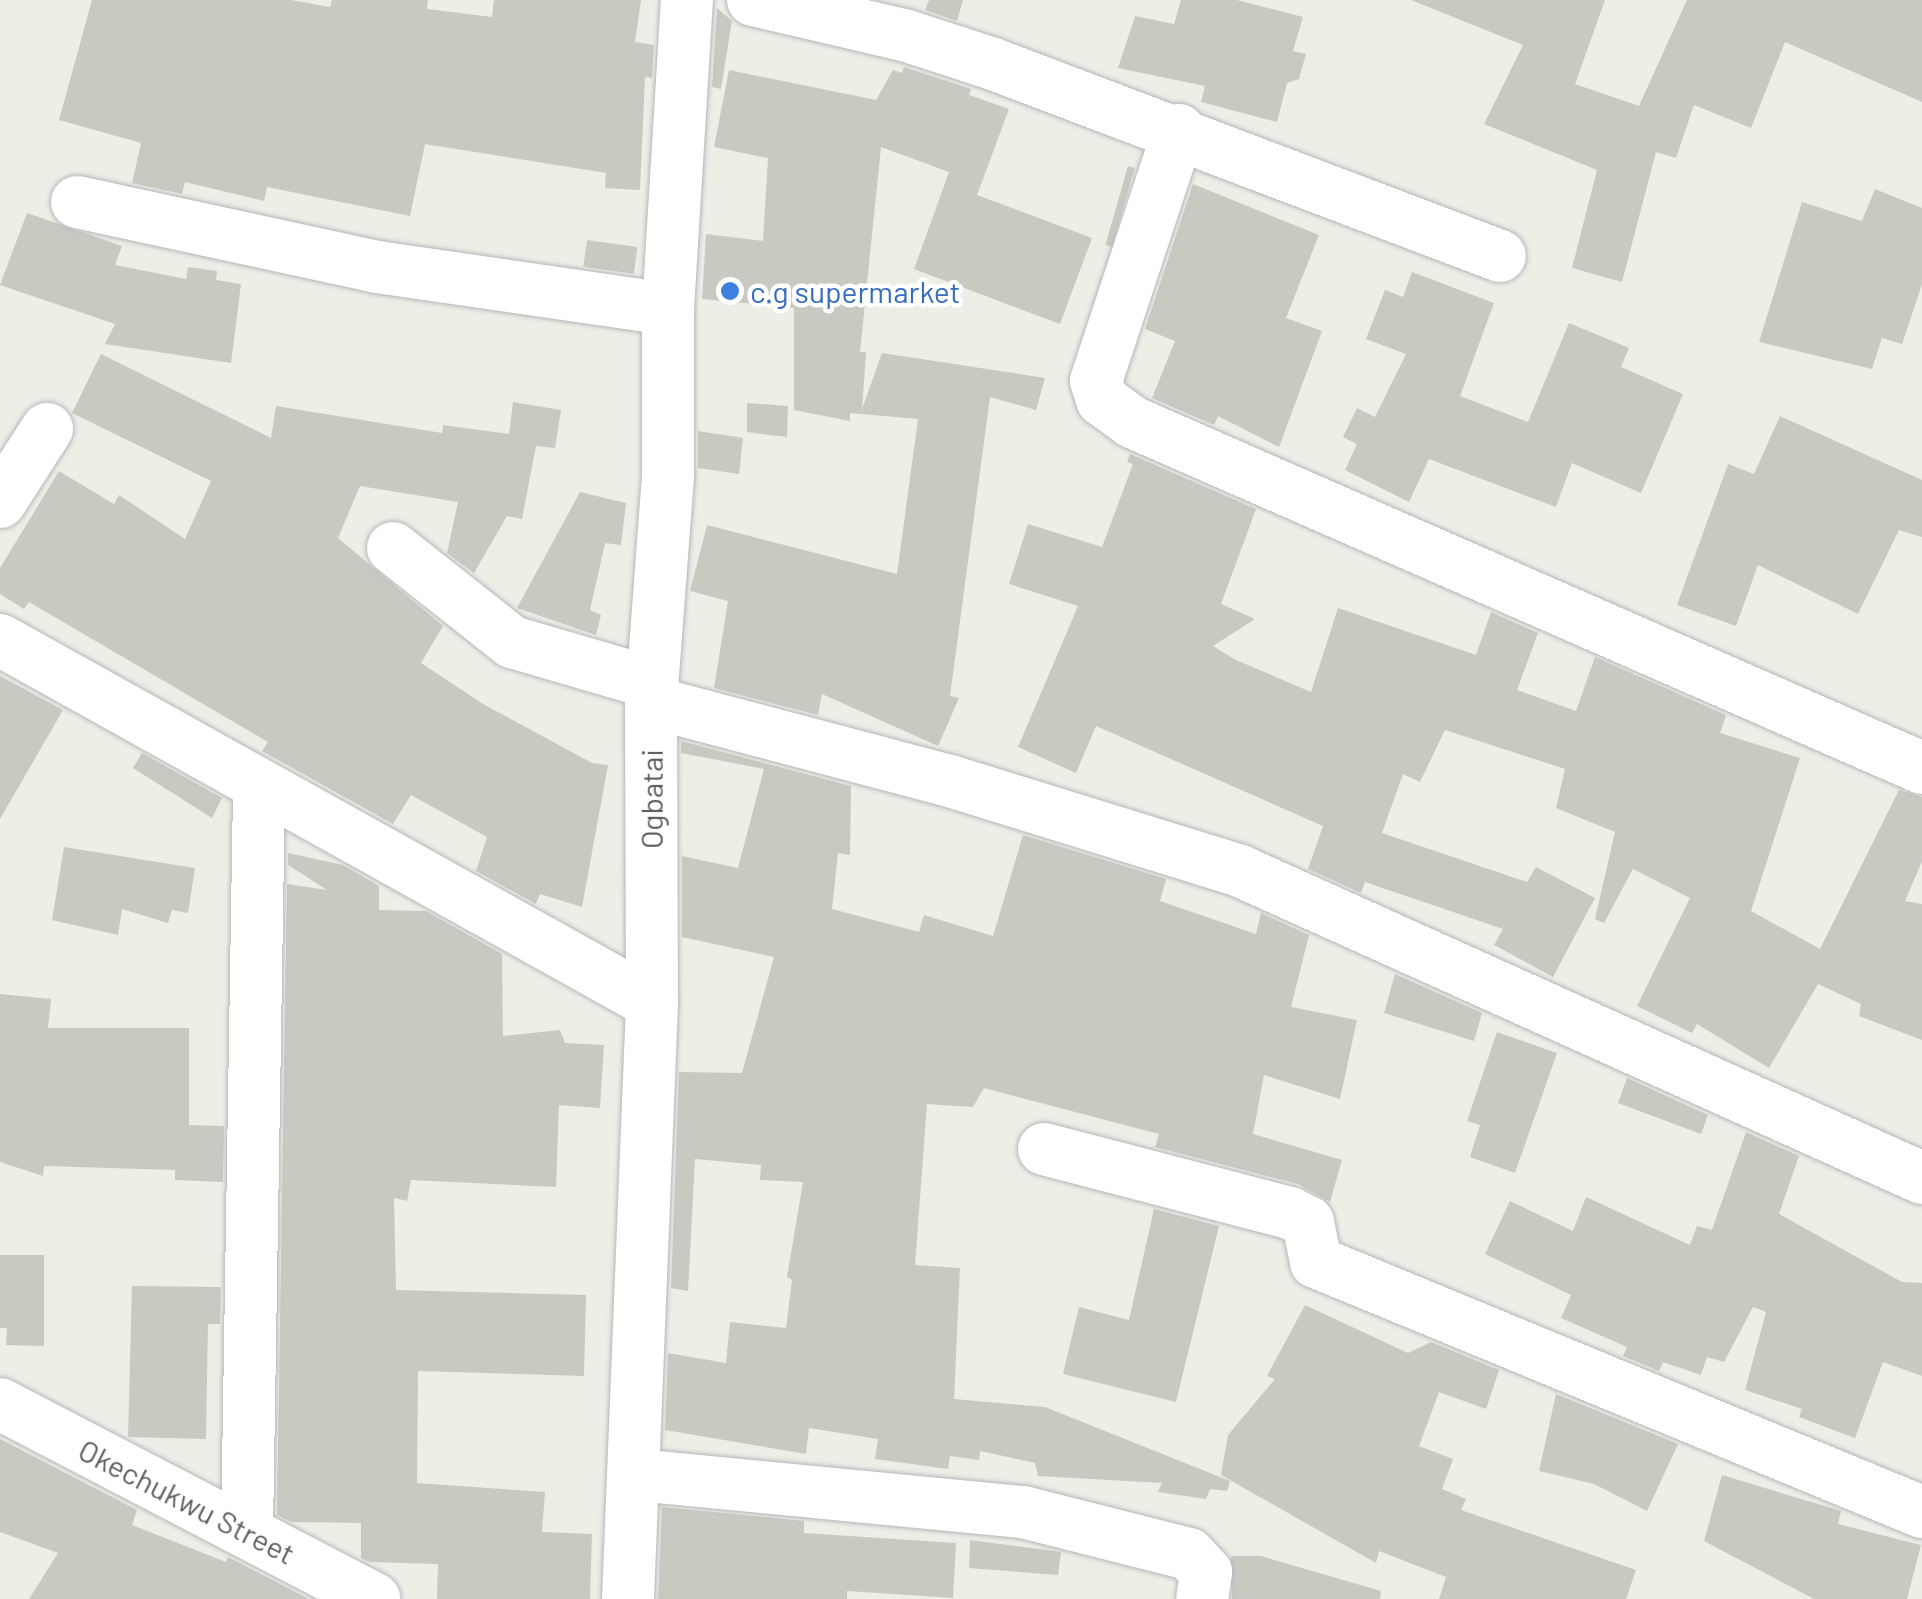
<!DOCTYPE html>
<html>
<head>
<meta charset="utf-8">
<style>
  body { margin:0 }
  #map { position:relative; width:1922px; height:1599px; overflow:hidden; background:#edeee6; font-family:Barlow,sans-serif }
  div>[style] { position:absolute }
  .building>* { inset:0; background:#c9c9c2; transform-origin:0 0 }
  .roads { filter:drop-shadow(0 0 2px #b6b6bb) drop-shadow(0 0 2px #b6b6bb) }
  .minor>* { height:52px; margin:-26px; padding:0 26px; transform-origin:26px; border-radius:26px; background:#fff }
  .dots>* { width:28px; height:28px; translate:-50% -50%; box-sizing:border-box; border:5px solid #fff; border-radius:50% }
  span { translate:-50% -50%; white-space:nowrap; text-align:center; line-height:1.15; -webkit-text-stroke:9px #fff; paint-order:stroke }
  .shop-label { font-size:30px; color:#366cbe }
  .left { translate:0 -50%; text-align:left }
  .street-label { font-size:30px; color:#5e5f64 }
</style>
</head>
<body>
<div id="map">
  <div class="building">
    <i style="clip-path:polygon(92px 0,291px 0,330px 7px,332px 0,428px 0,427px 9px,492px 17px,494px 0,641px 0,635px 42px,654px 45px,652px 78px,645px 77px,640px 190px,605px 188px,606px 173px,425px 144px,410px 216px,267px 187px,264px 201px,185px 182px,182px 194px,132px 183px,141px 143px,59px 120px)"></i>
    <i style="clip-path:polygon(929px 0,963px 0,957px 21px,925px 10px)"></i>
    <i style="clip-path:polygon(1181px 0,1237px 0,1303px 17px,1293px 51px,1306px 54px,1299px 79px,1287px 83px,1277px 122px,1201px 102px,1205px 86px,1118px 68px,1135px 16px,1174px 24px)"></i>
    <i style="clip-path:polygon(1411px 0,1605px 0,1575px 84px,1639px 106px,1687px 0,1922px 0,1922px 102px,1785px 42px,1751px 128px,1694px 105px,1676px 158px,1656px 152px,1622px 282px,1572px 268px,1597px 170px,1484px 124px,1523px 45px)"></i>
    <i style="clip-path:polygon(717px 8px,732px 21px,721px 89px,712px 87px)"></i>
    <i style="clip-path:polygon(904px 67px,971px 89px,969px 95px,1009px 109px,977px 195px,1092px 238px,1060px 324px,914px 269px,949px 172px,881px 147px,860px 352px,866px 352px,862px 409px,882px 353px,1045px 378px,1036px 410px,990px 397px,950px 696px,959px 698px,938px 746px,822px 694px,818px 715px,714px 688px,728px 601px,690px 591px,707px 525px,897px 574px,918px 419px,850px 413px,850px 421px,794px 410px,794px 308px,702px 299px,706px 234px,763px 241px,768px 158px,714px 147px,729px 70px,876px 100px,893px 70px,902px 73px)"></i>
    <i style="left:1128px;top:166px;width:7px;height:82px;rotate:16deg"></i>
    <i style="clip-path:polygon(1193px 184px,1319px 235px,1286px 318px,1322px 331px,1279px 447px,1218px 416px,1214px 425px,1152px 398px,1175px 341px,1145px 329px)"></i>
    <i style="clip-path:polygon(1875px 189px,1922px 208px,1922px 284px,1902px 344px,1882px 338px,1872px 369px,1759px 342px,1802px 202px,1862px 221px)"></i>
    <i style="clip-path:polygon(27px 213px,122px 246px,115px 265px,186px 279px,188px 267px,217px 271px,216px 280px,241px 284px,231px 363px,105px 344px,115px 324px,0 285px)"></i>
    <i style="left:587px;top:240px;width:51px;height:27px;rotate:8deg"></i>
    <i style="clip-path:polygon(1412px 272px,1494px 303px,1460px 396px,1528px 422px,1569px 323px,1629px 348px,1621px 367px,1683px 394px,1641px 493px,1572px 463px,1556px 507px,1429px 459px,1409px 502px,1345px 470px,1357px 444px,1343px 437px,1357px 408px,1375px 417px,1406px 354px,1366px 339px,1385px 290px,1403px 297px)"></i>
    <i style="clip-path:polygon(101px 354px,271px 438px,276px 406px,442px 433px,443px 425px,509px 434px,513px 402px,561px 410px,555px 448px,536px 446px,522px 519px,507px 516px,474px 573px,447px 553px,458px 502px,360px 486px,338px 538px,443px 626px,421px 663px,483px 704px,592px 763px,608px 765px,582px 907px,540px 894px,536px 904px,476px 871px,487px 837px,411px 795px,393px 824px,262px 751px,268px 742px,210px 708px,29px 602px,24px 609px,0 594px,0 568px,59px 471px,114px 504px,119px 495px,185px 539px,211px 481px,72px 413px)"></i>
    <i style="clip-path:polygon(747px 403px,788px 406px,787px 437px,747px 432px)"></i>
    <i style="clip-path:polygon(1780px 416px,1922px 480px,1922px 537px,1899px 530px,1858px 614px,1758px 565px,1736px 626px,1677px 605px,1728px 464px,1754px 474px)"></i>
    <i style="clip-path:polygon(698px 431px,743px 438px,739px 474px,698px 468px)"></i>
    <i style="clip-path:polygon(1130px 454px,1256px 509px,1221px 604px,1255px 619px,1213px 646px,1236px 660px,1311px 692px,1338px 608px,1476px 655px,1491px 612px,1538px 633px,1517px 690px,1576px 711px,1595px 657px,1726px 715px,1720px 733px,1800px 758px,1751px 911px,1820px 949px,1899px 790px,1922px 797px,1922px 861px,1905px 901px,1922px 904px,1922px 1040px,1859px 1016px,1861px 1004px,1818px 984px,1769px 1068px,1697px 1024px,1692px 1033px,1637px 1006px,1690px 898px,1633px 869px,1604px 923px,1595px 919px,1615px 832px,1556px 808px,1565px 769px,1445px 730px,1420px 782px,1403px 774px,1382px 833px,1527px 882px,1536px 867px,1595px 898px,1553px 977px,1494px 945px,1503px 929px,1365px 882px,1361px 893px,1308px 869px,1323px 826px,1096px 726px,1076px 773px,1018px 747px,1078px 606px,1009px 584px,1028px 524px,1102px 547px,1133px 464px,1127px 462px)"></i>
    <i style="clip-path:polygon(580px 492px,626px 503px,621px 545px,605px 543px,590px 610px,601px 615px,596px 635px,517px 608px)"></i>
    <i style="clip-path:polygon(0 676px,63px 710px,0 819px)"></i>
    <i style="clip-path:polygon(681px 741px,851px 786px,850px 855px,838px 853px,832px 909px,919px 932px,924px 915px,993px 936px,1023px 835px,1166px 879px,1160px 901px,1256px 934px,1261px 913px,1309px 935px,1291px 1007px,1357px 1020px,1340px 1099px,1264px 1075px,1253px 1134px,1342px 1160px,1330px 1202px,1298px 1184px,1155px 1147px,1159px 1134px,984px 1088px,973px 1107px,927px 1104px,915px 1265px,960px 1268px,954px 1399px,1045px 1407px,1230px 1481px,1227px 1491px,1210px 1489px,1206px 1499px,1158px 1492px,1162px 1483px,1038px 1476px,1035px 1463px,980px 1451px,979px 1460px,950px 1456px,948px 1469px,875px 1459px,878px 1439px,809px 1428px,806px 1454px,665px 1430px,668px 1353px,726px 1363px,730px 1322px,786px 1328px,792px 1280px,787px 1277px,803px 1182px,760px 1180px,761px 1165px,695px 1159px,688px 1291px,671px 1288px,679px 1072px,742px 1073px,774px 957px,682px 937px,682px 856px,738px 868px,764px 769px,681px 753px)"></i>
    <i style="clip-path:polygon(142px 753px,222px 798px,212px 818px,133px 768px)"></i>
    <i style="clip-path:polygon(64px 847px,195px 868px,188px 913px,172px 910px,168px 923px,122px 909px,118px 935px,52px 920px)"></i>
    <i style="clip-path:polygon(288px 853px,343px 865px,379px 886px,379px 910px,426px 911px,502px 954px,503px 1036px,560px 1030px,565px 1043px,604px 1045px,600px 1108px,559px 1105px,556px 1187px,411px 1180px,407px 1201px,394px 1198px,396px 1290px,586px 1295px,584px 1376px,418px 1371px,417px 1483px,545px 1492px,542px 1532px,592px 1534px,590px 1599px,437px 1599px,438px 1564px,369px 1562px,361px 1558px,361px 1523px,291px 1522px,277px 1515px,287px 884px,327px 890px,288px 865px)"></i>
    <i style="clip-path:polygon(1395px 974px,1482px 1013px,1474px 1041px,1384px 1013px)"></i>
    <i style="clip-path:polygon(0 994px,51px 999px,48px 1028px,189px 1028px,189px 1125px,224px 1126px,223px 1182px,175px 1180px,175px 1170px,44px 1166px,43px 1176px,0 1162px)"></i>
    <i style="clip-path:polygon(1497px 1032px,1557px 1053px,1515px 1173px,1470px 1157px,1480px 1125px,1467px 1121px)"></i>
    <i style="clip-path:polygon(1627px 1078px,1708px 1115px,1701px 1134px,1618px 1103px)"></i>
    <i style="clip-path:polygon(1746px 1132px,1799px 1156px,1779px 1214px,1902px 1282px,1922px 1283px,1922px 1376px,1883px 1362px,1855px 1438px,1799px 1417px,1802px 1409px,1745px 1390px,1766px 1312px,1753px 1307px,1724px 1362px,1707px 1357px,1701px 1375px,1663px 1362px,1659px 1371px,1623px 1356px,1627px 1347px,1561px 1318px,1571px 1295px,1485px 1254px,1510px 1201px,1573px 1231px,1586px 1197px,1690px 1245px,1697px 1226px,1712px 1230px)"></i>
    <i style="clip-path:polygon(1154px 1209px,1219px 1226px,1176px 1402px,1063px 1374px,1079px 1307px,1129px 1320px)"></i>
    <i style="clip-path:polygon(0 1255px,44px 1255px,44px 1346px,6px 1345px,7px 1328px,0 1328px)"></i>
    <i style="clip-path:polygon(132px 1286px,221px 1287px,220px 1324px,208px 1324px,206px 1439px,128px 1437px)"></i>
    <i style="clip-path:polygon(1305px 1305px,1408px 1353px,1431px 1342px,1499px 1370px,1486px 1409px,1439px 1392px,1419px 1446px,1453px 1459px,1442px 1489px,1466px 1499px,1461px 1510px,1636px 1570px,1626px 1599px,1439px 1599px,1446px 1577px,1379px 1551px,1376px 1563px,1221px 1475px,1228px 1435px,1275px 1379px,1267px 1376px)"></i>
    <i style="clip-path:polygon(1556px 1394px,1678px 1444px,1647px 1511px,1594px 1484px,1539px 1471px)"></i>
    <i style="clip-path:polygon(0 1439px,137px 1510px,132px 1525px,226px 1562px,228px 1557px,309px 1599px,29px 1599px,58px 1553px,0 1532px)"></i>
    <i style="clip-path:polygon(1722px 1475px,1841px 1511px,1838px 1524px,1921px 1545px,1907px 1599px,1814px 1599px,1704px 1541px)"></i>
    <i style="clip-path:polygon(662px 1507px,804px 1521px,804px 1533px,956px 1543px,953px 1598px,847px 1591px,847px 1599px,658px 1599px)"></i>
    <i style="clip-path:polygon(970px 1540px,1061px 1552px,1058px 1575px,969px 1568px)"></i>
    <i style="clip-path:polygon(1231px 1556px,1261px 1556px,1381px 1591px,1380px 1599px,1232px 1599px)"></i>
  </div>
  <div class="roads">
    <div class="minor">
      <i style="left:753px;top:0;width:155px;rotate:13.1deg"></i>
      <i style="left:904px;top:35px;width:94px;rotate:18deg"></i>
      <i style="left:993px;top:64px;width:542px;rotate:20.74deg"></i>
      <i style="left:1179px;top:130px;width:264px;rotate:108.3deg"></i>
      <i style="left:1096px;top:381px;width:20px;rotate:72deg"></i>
      <i style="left:1102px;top:400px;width:37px;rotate:36deg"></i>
      <i style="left:1132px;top:422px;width:862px;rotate:23.65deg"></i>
      <i style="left:77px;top:202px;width:307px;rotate:12.2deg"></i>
      <i style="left:377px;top:267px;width:294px;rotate:8.2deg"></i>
      <i style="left:0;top:502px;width:87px;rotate:-57.2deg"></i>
      <i style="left:393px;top:548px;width:152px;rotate:38.3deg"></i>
      <i style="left:512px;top:642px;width:146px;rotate:16.3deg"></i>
      <i style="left:0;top:640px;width:746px;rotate:29.11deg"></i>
      <i style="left:651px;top:702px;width:309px;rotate:14.8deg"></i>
      <i style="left:950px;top:781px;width:304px;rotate:17.2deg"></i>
      <i style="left:1240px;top:871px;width:748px;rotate:24.23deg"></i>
      <i style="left:1044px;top:1149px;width:254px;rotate:14.6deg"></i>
      <i style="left:1290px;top:1213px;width:20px;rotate:27deg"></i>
      <i style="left:1308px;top:1222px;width:41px;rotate:78.7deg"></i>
      <i style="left:1316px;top:1262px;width:656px;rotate:22.42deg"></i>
      <i style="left:0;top:1404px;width:422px;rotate:27.5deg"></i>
      <i style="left:638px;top:1475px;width:387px;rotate:5.5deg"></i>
      <i style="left:1023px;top:1512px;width:171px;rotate:14.2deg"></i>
      <i style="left:1189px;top:1554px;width:25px;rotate:47deg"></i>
      <i style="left:1206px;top:1572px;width:27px;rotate:98deg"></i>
      <i style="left:247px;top:1530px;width:743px;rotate:-89.07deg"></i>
      <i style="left:628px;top:1599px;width:596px;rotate:-87.69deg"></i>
      <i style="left:652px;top:1003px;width:301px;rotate:-90.2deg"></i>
      <i style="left:651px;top:702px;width:225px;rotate:-85.7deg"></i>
      <i style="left:668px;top:478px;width:169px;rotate:-90deg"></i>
      <i style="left:668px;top:309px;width:310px;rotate:-86.5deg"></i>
    </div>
  </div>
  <div class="dots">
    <i style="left:730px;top:291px;background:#3f7fe0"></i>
  </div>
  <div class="shop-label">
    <span class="left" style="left:750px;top:291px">c.g supermarket</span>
  </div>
  <div class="street-label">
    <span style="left:651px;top:799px;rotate:-90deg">Ogbatai</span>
    <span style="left:187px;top:1501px;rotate:27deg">Okechukwu Street</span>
  </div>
</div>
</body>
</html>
